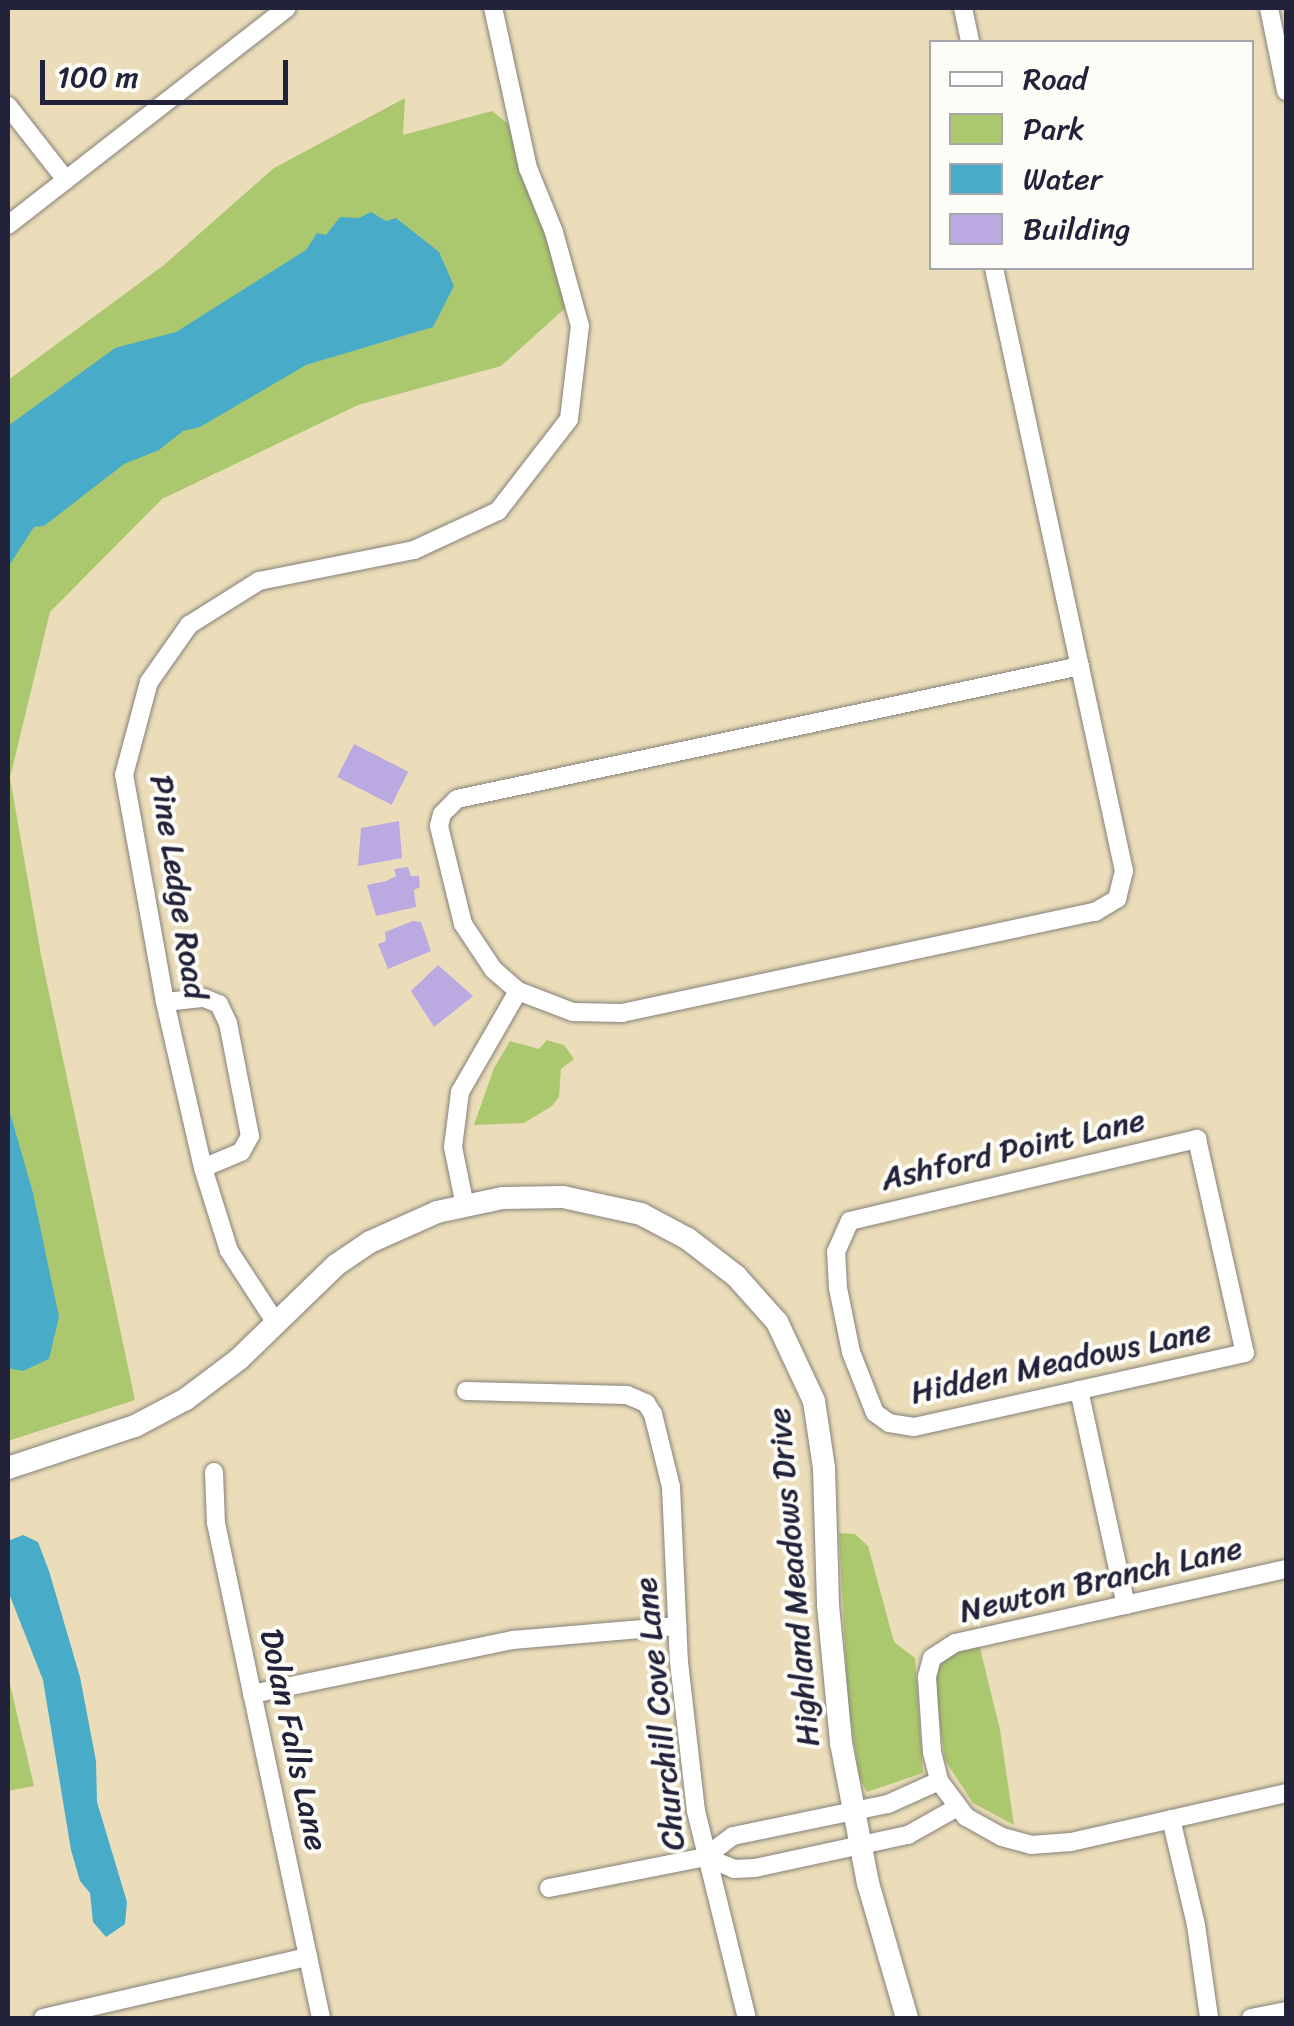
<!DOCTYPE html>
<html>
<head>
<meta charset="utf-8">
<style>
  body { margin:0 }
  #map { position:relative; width:1294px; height:2026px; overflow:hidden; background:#ebddb9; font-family:Sriracha,sans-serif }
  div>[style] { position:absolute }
  .green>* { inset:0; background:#acc86e }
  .water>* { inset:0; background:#48abc7 }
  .building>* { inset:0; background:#bba9e1; transform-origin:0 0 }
  .roads { filter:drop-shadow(0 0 2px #86807a) drop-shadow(0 0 2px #86807a) }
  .minor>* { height:18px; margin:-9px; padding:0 9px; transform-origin:9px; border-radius:9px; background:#fff }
  .tertiary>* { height:22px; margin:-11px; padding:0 11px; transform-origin:11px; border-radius:11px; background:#fff }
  span { translate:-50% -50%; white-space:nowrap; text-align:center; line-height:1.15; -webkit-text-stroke:8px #fdfcf7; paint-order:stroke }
  .street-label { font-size:32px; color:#22223b }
  .frame { position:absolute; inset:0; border:10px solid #22223b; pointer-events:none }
  .legend { position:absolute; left:929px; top:40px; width:325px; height:230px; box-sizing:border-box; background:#fdfcf7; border:2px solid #a5a5ac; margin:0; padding:12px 18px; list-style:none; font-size:30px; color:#22223b }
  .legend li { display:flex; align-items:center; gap:20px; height:50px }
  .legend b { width:50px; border:2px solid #a5a5ac }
  .scale { position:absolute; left:40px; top:60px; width:248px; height:45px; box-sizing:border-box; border:5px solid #22223b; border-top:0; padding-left:12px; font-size:30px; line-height:35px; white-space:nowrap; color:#22223b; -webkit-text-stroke:8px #fdfcf7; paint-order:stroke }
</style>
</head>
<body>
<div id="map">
  <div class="green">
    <i style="clip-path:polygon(405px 98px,403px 135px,492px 111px,521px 134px,573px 301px,501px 366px,358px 405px,162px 499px,50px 612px,10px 778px,41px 955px,135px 1400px,8px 1441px,8px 380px,164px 265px,274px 168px)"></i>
    <i style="clip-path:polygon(547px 1040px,564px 1045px,574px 1059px,561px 1069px,559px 1097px,552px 1106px,524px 1123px,474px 1125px,494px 1068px,510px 1041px,539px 1049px)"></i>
    <i style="clip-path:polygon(839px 1533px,855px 1534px,868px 1546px,894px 1642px,915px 1658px,923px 1773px,867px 1792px,860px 1779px,848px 1705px)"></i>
    <i style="clip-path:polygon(979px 1644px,1000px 1730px,1014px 1825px,973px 1803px,945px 1760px,933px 1673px,943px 1654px)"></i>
    <i style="clip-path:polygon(8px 1676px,34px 1786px,8px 1791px)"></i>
  </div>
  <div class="water">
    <i style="clip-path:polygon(371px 212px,386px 221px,396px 218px,439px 252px,454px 286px,433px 327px,306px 365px,200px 427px,183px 431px,159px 450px,124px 464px,44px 526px,34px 527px,8px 567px,8px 426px,115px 348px,176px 332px,306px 250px,317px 233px,326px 235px,340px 217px,359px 218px)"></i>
    <i style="clip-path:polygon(8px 1106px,33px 1193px,59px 1317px,49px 1359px,23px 1371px,8px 1368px)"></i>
    <i style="clip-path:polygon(23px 1535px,38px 1542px,49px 1571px,80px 1677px,96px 1761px,97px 1802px,127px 1902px,125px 1924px,106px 1937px,93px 1922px,90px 1893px,80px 1881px,71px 1850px,43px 1680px,8px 1591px,8px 1541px)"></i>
  </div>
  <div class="building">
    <i style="left:354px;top:744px;width:61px;height:37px;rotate:27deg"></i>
    <i style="clip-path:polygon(399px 821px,402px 858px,358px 866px,361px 828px)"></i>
    <i style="clip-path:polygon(408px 867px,411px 876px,419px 876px,420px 887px,414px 890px,416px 907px,376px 916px,367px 885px,386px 881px,396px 876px,394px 869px)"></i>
    <i style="clip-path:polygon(413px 921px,421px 922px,431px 951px,388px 969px,378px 944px,386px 941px,385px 932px)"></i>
    <i style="clip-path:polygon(438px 965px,473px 996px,434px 1027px,411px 991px)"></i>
  </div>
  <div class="roads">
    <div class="minor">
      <i style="left:963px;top:8px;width:35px;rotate:78deg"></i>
      <i style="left:1269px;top:8px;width:85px;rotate:78.4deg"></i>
      <i style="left:8px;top:106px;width:94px;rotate:51.9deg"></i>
      <i style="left:8px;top:225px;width:353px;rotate:-37.9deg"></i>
      <i style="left:518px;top:991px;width:33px;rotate:-139deg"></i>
      <i style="left:493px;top:969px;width:54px;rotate:-123.7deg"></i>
      <i style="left:463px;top:924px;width:101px;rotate:-103.8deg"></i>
      <i style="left:439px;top:826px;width:12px;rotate:-76deg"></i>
      <i style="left:442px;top:814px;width:21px;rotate:-45deg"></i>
      <i style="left:457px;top:799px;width:637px;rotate:-12.05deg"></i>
      <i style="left:165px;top:1002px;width:39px;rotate:-6deg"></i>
      <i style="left:204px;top:998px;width:16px;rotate:22deg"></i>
      <i style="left:219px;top:1004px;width:21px;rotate:65deg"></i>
      <i style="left:228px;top:1023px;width:115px;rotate:79deg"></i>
      <i style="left:250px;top:1136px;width:18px;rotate:119deg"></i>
      <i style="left:241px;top:1152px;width:41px;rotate:157.2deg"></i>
      <i style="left:1197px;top:1139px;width:219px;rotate:77.4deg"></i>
      <i style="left:1245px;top:1353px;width:339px;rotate:167.4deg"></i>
      <i style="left:914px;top:1427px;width:25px;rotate:-171deg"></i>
      <i style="left:889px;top:1423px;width:17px;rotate:-144deg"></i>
      <i style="left:875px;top:1413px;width:66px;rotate:-111.5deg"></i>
      <i style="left:851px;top:1352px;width:65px;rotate:-101.5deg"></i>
      <i style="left:838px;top:1288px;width:36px;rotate:-93deg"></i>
      <i style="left:836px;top:1252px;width:34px;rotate:-66deg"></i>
      <i style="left:850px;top:1221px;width:357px;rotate:-13.3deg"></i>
      <i style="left:465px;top:1206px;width:60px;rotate:-101.5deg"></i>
      <i style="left:453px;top:1147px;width:55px;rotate:-82.7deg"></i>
      <i style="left:460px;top:1092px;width:116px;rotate:-60.1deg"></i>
      <i style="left:518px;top:991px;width:59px;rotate:20.9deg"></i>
      <i style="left:573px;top:1012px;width:49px;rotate:1.2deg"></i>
      <i style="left:622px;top:1013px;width:484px;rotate:-12.1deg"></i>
      <i style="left:1095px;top:912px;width:26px;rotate:-31deg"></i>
      <i style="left:1117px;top:899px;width:29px;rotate:-76deg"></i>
      <i style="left:1124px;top:871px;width:617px;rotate:-102.17deg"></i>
      <i style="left:276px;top:1323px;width:86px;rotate:-123.1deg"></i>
      <i style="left:229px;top:1251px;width:87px;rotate:-107.4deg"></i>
      <i style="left:203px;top:1168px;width:170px;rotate:-102.9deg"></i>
      <i style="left:165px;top:1002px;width:231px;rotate:-100.2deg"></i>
      <i style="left:124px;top:775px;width:96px;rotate:-75deg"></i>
      <i style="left:149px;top:682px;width:70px;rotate:-54.9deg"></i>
      <i style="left:189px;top:625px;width:83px;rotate:-32.2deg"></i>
      <i style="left:259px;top:581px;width:158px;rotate:-11.3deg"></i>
      <i style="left:414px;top:550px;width:93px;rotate:-24.9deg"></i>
      <i style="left:498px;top:511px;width:116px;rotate:-52.3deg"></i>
      <i style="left:569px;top:419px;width:94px;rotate:-83.3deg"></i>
      <i style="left:580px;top:326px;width:98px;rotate:-105.5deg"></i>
      <i style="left:554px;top:232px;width:69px;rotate:-112.1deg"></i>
      <i style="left:528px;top:168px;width:164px;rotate:-102.3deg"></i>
      <i style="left:1079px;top:1390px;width:220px;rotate:77.7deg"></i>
      <i style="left:466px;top:1391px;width:161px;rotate:1.4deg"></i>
      <i style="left:627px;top:1395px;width:21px;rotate:23deg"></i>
      <i style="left:646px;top:1403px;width:13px;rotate:58deg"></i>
      <i style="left:653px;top:1414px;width:75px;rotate:76.1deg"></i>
      <i style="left:671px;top:1487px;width:175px;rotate:87.4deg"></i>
      <i style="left:679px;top:1662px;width:150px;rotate:83.5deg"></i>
      <i style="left:696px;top:1811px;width:213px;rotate:76.2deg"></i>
      <i style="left:214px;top:1472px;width:51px;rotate:87.8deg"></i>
      <i style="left:216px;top:1523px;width:506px;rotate:78.02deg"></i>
      <i style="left:1286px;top:1569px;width:339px;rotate:167.4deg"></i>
      <i style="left:955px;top:1643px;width:27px;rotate:147deg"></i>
      <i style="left:932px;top:1658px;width:20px;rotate:105deg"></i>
      <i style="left:927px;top:1677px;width:75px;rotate:86.2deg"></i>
      <i style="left:932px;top:1752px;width:30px;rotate:76deg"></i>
      <i style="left:939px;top:1781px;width:45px;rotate:53.1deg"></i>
      <i style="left:966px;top:1817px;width:41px;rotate:29.1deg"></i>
      <i style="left:1002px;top:1837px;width:30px;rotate:15deg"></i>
      <i style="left:1031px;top:1845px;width:40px;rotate:-4.3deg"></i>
      <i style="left:1071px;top:1842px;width:221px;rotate:-12.8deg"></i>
      <i style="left:252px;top:1694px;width:267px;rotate:-11.7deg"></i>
      <i style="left:513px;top:1640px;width:165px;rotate:-4.9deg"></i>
      <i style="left:1171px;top:1819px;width:109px;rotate:76.7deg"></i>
      <i style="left:1196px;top:1925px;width:94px;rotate:82deg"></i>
      <i style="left:705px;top:1857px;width:31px;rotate:22deg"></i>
      <i style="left:734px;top:1869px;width:21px;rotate:-3deg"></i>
      <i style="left:755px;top:1868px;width:157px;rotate:-12.2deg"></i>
      <i style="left:908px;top:1835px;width:55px;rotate:-29.4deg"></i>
      <i style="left:549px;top:1888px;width:159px;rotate:-11.2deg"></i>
      <i style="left:705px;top:1857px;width:35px;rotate:-37deg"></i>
      <i style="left:733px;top:1836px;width:158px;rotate:-11.7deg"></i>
      <i style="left:888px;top:1804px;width:56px;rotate:-24.3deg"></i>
      <i style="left:43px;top:2018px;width:272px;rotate:-13deg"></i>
      <i style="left:1251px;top:2018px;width:36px;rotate:-11deg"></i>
    </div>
    <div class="tertiary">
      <i style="left:8px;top:1468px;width:134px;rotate:-18.3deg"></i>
      <i style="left:135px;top:1426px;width:58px;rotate:-27.9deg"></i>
      <i style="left:186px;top:1399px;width:66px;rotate:-37deg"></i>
      <i style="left:239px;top:1359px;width:135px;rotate:-44.1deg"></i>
      <i style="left:336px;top:1265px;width:41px;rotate:-34.1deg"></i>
      <i style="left:370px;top:1242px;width:73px;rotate:-24.1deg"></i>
      <i style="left:437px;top:1212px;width:67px;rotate:-12deg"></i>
      <i style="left:503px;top:1198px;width:60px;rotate:-1deg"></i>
      <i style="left:563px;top:1197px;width:80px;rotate:12.3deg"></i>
      <i style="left:641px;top:1214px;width:53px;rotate:28deg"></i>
      <i style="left:688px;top:1239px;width:61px;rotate:37.6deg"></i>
      <i style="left:736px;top:1276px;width:62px;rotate:48.3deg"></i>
      <i style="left:777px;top:1322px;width:87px;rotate:64.9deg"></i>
      <i style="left:814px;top:1401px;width:68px;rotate:81.5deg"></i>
      <i style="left:824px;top:1468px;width:137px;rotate:88.3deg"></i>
      <i style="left:828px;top:1605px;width:139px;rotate:84.6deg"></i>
      <i style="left:841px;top:1743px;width:143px;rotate:79.1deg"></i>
      <i style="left:868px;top:1883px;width:141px;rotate:73.9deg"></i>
    </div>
  </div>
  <div class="street-label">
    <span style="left:178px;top:887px;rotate:81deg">Pine Ledge Road</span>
    <span style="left:1013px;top:1150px;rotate:-13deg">Ashford Point Lane</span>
    <span style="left:1061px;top:1362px;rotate:-12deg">Hidden Meadows Lane</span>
    <span style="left:794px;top:1577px;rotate:-95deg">Highland Meadows Drive</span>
    <span style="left:1101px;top:1580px;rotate:-13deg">Newton Branch Lane</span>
    <span style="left:660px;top:1714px;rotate:-96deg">Churchill Cove Lane</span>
    <span style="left:293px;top:1740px;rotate:78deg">Dolan Falls Lane</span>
  </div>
  <div class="frame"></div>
  <ul class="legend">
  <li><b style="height:12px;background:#fff"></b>Road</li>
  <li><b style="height:28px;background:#acc86e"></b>Park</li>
  <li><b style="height:28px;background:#48abc7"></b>Water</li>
  <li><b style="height:28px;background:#bba9e1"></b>Building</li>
  </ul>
  <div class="scale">100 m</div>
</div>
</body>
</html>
